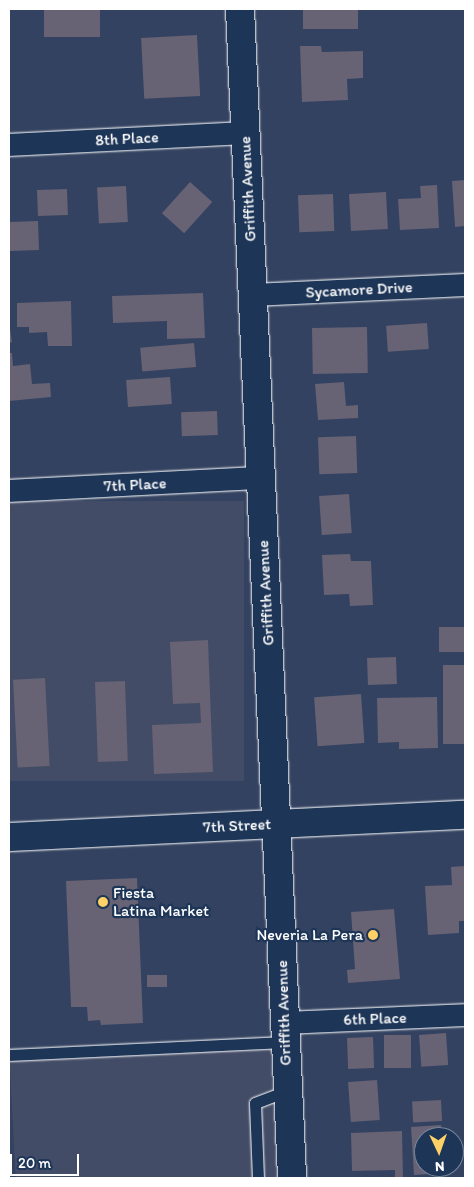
<!DOCTYPE html>
<html>
<head>
<meta charset="utf-8">
<style>
  body { margin:0 }
  #map { position:relative; width:474px; height:1187px; overflow:hidden; background:#334260; font-family:Itim,sans-serif }
  div>[style] { position:absolute }
  .built>* { inset:0; background:#434c66; transform-origin:0 0 }
  .building>* { inset:0; background:#676274; transform-origin:0 0 }
  .roads { filter:drop-shadow(0 0 1px #fff) drop-shadow(0 0 1px #fff) }
  .service>* { height:11px; margin:-5.5px; padding:0 5.5px; transform-origin:5.5px; border-radius:5.5px; background:#1d3557 }
  .minor>* { height:22px; margin:-11px; padding:0 11px; transform-origin:11px; border-radius:11px; background:#1d3557 }
  .tertiary>* { height:28px; margin:-14px; padding:0 14px; transform-origin:14px; border-radius:14px; background:#1d3557 }
  .secondary>* { height:28px; margin:-14px; padding:0 14px; transform-origin:14px; border-radius:14px; background:#1d3557 }
  .dots>* { width:14px; height:14px; translate:-50% -50%; box-sizing:border-box; border:2px solid #1d3557; border-radius:50% }
  span { translate:-50% -50%; white-space:nowrap; text-align:center; line-height:1.15; -webkit-text-stroke:4.5px #1d3557; paint-order:stroke }
  .street-label { font-size:16px; color:#fff }
  .poi-label { font-size:16px; color:#fff }
  .left { translate:0 -50%; text-align:left }
  .right { translate:-100% -50%; text-align:right }
  .frame { position:absolute; inset:0; border:10px solid #fff; pointer-events:none }
  .north { position:absolute; left:414px; top:1127px; width:50px; height:50px; box-sizing:border-box; background:#1d3557; border:1px solid #77869a; border-radius:50%; rotate:177deg; font-size:14px; font-weight:700; line-height:20px; text-align:center; color:#fff }
  .north::after { content:''; display:block; margin:auto; width:18px; height:22px; background:#ffd166; clip-path:polygon(50% 0,100% 100%,50% 72%,0 100%) }
  .scale { position:absolute; left:10px; top:1154px; width:69px; height:22px; box-sizing:border-box; border:2px solid #fff; border-top:0; padding-left:6px; font-size:15px; line-height:18px; white-space:nowrap; color:#fff; -webkit-text-stroke:4px #1d3557; paint-order:stroke }
</style>
</head>
<body>
<div id="map">
  <div class="built">
    <i style="left:244px;top:501px;width:280px;height:235px;rotate:90deg"></i>
    <i style="left:270px;top:1043px;width:135px;height:261px;rotate:87deg"></i>
  </div>
  <div class="building">
    <i style="left:44px;top:9px;width:56px;height:28px"></i>
    <i style="left:303px;top:9px;width:55px;height:20px"></i>
    <i style="left:197px;top:35px;width:61px;height:56px;rotate:87deg"></i>
    <i style="clip-path:polygon(300px 46px,321px 46px,322px 52px,363px 51px,363px 78px,347px 79px,348px 100px,302px 102px)"></i>
    <i style="clip-path:polygon(465px 180px,465px 226px,455px 227px,452px 181px)"></i>
    <i style="left:190px;top:182px;width:30px;height:42px;rotate:42deg"></i>
    <i style="clip-path:polygon(437px 185px,439px 228px,400px 230px,398px 199px,421px 198px,420px 186px)"></i>
    <i style="left:126px;top:186px;width:36px;height:29px;rotate:87deg"></i>
    <i style="left:67px;top:189px;width:26px;height:30px;rotate:88deg"></i>
    <i style="left:386px;top:192px;width:37px;height:37px;rotate:87deg"></i>
    <i style="left:333px;top:194px;width:37px;height:35px;rotate:88deg"></i>
    <i style="left:38px;top:221px;width:29px;height:29px;rotate:88deg"></i>
    <i style="clip-path:polygon(203px 293px,205px 338px,167px 339px,167px 321px,113px 323px,112px 296px)"></i>
    <i style="clip-path:polygon(71px 301px,72px 346px,48px 346px,47px 332px,29px 333px,29px 327px,17px 327px,17px 303px)"></i>
    <i style="clip-path:polygon(9px 322px,12px 342px,9px 343px)"></i>
    <i style="left:427px;top:323px;width:26px;height:41px;rotate:86deg"></i>
    <i style="left:367px;top:327px;width:46px;height:55px;rotate:89deg"></i>
    <i style="left:194px;top:343px;width:24px;height:54px;rotate:85deg"></i>
    <i style="clip-path:polygon(9px 353px,12px 353px,13px 366px,30px 364px,32px 384px,50px 383px,51px 397px,9px 401px)"></i>
    <i style="left:170px;top:377px;width:27px;height:44px;rotate:86deg"></i>
    <i style="clip-path:polygon(344px 382px,346px 406px,358px 405px,358px 418px,318px 420px,315px 384px)"></i>
    <i style="left:217px;top:411px;width:24px;height:36px;rotate:88deg"></i>
    <i style="left:356px;top:436px;width:37px;height:38px;rotate:88deg"></i>
    <i style="left:349px;top:494px;width:39px;height:30px;rotate:86deg"></i>
    <i style="clip-path:polygon(350px 554px,351px 561px,371px 561px,373px 605px,350px 606px,349px 594px,324px 595px,322px 555px)"></i>
    <i style="left:465px;top:627px;width:25px;height:26px;rotate:90deg"></i>
    <i style="clip-path:polygon(208px 640px,213px 772px,154px 774px,152px 725px,201px 723px,200px 703px,173px 704px,170px 642px)"></i>
    <i style="left:396px;top:657px;width:27px;height:29px;rotate:88deg"></i>
    <i style="left:465px;top:665px;width:79px;height:22px;rotate:90deg"></i>
    <i style="left:45px;top:678px;width:88px;height:32px;rotate:87deg"></i>
    <i style="left:125px;top:681px;width:80px;height:30px;rotate:88deg"></i>
    <i style="left:361px;top:694px;width:49px;height:47px;rotate:86deg"></i>
    <i style="clip-path:polygon(437px 697px,438px 748px,399px 749px,399px 742px,378px 743px,377px 698px)"></i>
    <i style="clip-path:polygon(465px 866px,465px 921px,459px 921px,459px 933px,428px 935px,425px 886px,452px 885px,451px 867px)"></i>
    <i style="clip-path:polygon(137px 878px,143px 1023px,101px 1025px,100px 1020px,88px 1021px,87px 1007px,71px 1007px,66px 881px)"></i>
    <i style="clip-path:polygon(394px 909px,400px 979px,348px 983px,347px 970px,355px 969px,351px 912px)"></i>
    <i style="left:167px;top:975px;width:12px;height:20px;rotate:90deg"></i>
    <i style="left:446px;top:1033px;width:32px;height:27px;rotate:86deg"></i>
    <i style="left:384px;top:1035px;width:27px;height:33px"></i>
    <i style="left:373px;top:1037px;width:31px;height:26px;rotate:88deg"></i>
    <i style="left:377px;top:1080px;width:40px;height:29px;rotate:86deg"></i>
    <i style="left:441px;top:1100px;width:21px;height:29px;rotate:87deg"></i>
    <i style="clip-path:polygon(441px 1125px,442px 1137px,424px 1137px,424px 1167px,444px 1167px,445px 1173px,414px 1175px,411px 1127px)"></i>
    <i style="clip-path:polygon(402px 1131px,403px 1178px,395px 1178px,395px 1170px,352px 1171px,351px 1133px)"></i>
  </div>
  <div class="roads">
    <div class="service">
      <i style="left:9px;top:1055px;width:276px;rotate:-2.7deg"></i>
      <i style="left:258px;top:1178px;width:75px;rotate:-92.3deg"></i>
      <i style="left:255px;top:1103px;width:34px;rotate:-21deg"></i>
    </div>
    <div class="minor">
      <i style="left:9px;top:145px;width:236px;rotate:-2.9deg"></i>
      <i style="left:253px;top:295px;width:212px;rotate:-2.7deg"></i>
      <i style="left:9px;top:491px;width:252px;rotate:-3deg"></i>
      <i style="left:284px;top:1023px;width:181px;rotate:-2.5deg"></i>
    </div>
    <div class="tertiary">
      <i style="left:9px;top:837px;width:457px;rotate:-2.8deg"></i>
    </div>
    <div class="secondary">
      <i style="left:240px;top:9px;width:1170px;rotate:87.45deg"></i>
    </div>
  </div>
  <div class="dots">
    <i style="left:103px;top:902px;background:#ffd166"></i>
    <i style="left:373px;top:935px;background:#ffd166"></i>
  </div>
  <div class="street-label">
    <span style="left:127px;top:139px;rotate:-3deg">8th Place</span>
    <span style="left:248px;top:189px;rotate:-93deg">Griffith Avenue</span>
    <span style="left:359px;top:290px;rotate:-3deg">Sycamore Drive</span>
    <span style="left:135px;top:485px;rotate:-3deg">7th Place</span>
    <span style="left:266px;top:593px;rotate:-93deg">Griffith Avenue</span>
    <span style="left:237px;top:826px;rotate:-3deg">7th Street</span>
    <span style="left:284px;top:1013px;rotate:-92deg">Griffith Avenue</span>
    <span style="left:375px;top:1019px;rotate:-2deg">6th Place</span>
  </div>
  <div class="poi-label">
    <span class="left" style="left:113px;top:902px">Fiesta<br>Latina Market</span>
    <span class="right" style="left:363px;top:935px">Neveria La Pera</span>
  </div>
  <div class="frame"></div>
  <div class="north">N</div>
  <div class="scale">20 m</div>
</div>
</body>
</html>
